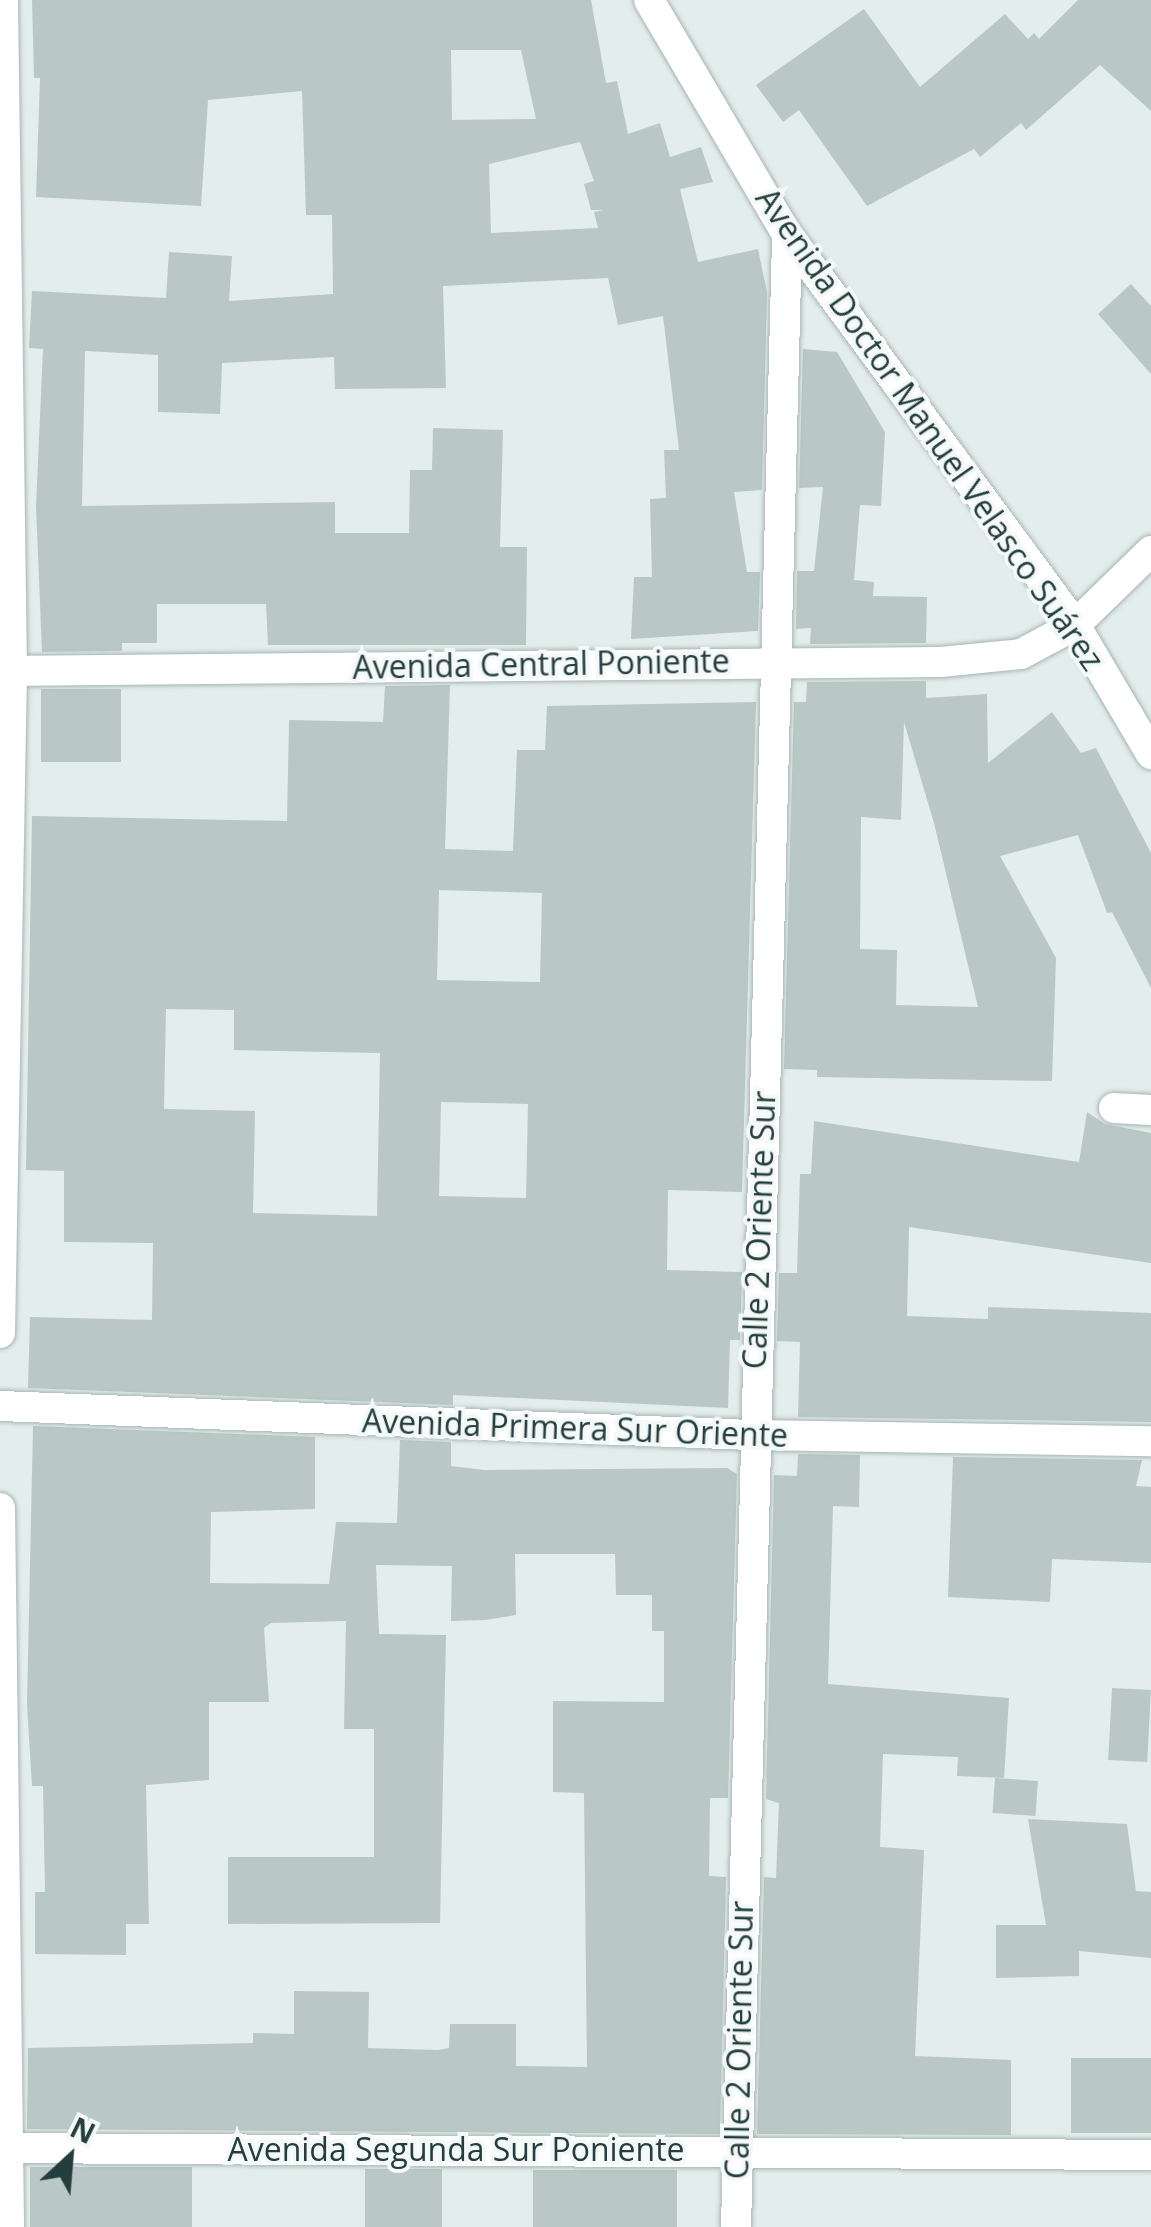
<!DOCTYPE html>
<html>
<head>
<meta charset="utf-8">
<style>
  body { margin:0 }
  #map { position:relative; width:1151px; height:2227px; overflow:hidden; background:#e3edeb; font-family:"Open Sans",sans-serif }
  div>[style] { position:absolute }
  .building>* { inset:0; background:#b9c8c5; transform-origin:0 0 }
  .roads { filter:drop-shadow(0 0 2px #a6b5b3) drop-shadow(0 0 2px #a6b5b3) }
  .street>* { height:30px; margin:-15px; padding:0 15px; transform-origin:15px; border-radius:15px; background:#fff }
  .secondary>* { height:30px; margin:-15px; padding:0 15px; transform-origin:15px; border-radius:15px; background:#fff }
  span { translate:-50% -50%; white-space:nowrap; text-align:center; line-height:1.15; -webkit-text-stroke:8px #f4f9f8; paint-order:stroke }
  .street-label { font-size:32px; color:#233e3d }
  .north { position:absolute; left:20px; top:2107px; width:100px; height:100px; -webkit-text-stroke:8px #f4f9f8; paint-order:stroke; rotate:26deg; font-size:28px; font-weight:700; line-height:40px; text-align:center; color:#233e3d }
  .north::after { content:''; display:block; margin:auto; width:35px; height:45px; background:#233e3d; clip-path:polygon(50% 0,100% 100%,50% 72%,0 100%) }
</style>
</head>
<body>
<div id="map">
  <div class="building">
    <i style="clip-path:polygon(evenodd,32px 0,591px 0,606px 83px,617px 81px,628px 134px,660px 123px,670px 157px,701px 147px,713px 182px,680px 189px,698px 262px,758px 249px,767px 292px,762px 490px,734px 492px,747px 572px,760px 572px,758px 631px,631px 639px,634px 577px,652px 577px,650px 499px,666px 498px,664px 450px,679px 450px,663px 316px,618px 325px,608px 278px,443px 286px,446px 388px,335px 389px,334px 357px,222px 363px,220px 414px,158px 412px,158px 355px,85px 351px,82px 506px,335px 502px,335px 533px,409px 533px,410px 470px,432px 470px,433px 428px,503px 430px,500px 547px,527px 547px,526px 645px,268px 645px,266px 604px,157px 604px,157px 643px,122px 643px,122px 651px,42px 652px,36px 506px,43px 349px,29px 348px,32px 291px,166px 298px,169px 252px,232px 256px,229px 301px,333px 294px,332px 215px,306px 215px,302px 91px,208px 100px,201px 206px,36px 197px,40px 78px,34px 78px,32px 0,451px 50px,521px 50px,536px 119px,452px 120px,451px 50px,32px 0,580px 142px,594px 181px,584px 184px,591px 210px,604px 210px,594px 212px,598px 228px,491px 233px,489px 164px,580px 142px)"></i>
    <i style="clip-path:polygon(1078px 0,1151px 0,1151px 111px,1100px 65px,1026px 130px,1021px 123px,980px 157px,974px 149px,867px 206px,799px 110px,783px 122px,756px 85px,864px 9px,920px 87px,1005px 14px,1028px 39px,1034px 33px,1039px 39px)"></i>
    <i style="clip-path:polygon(1131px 284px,1151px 306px,1151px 374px,1098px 314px)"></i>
    <i style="clip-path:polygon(803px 349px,837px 352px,885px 432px,881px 506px,860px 505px,854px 580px,874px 582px,873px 596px,927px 597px,926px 643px,810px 644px,811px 628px,796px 629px,797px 571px,814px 571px,823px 487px,799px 488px)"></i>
    <i style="clip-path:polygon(evenodd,926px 681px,926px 698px,987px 694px,988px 763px,1052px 712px,1081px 753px,1096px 748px,1151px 853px,1151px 988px,1112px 912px,1107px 913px,1078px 835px,1000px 856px,1056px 958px,1052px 1081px,817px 1077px,817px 1070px,784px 1069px,794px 702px,806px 702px,807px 682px,926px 681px,904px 722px,934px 823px,978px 1007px,896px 1005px,897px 950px,860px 949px,861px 817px,901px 820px,904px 722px)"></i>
    <i style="clip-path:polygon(evenodd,450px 685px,445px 849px,513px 851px,517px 750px,545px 750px,547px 706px,756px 702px,742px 1192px,668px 1190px,667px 1270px,742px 1272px,740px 1340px,730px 1340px,728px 1408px,453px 1395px,453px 1405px,28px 1388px,30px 1317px,152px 1320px,153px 1243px,64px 1242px,64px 1171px,26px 1170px,32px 816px,287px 821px,289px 720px,383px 722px,385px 686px,450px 685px,439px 890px,542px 893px,540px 982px,437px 980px,439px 890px,450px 685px,166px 1009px,234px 1010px,234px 1050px,380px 1053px,377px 1216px,253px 1213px,255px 1111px,164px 1109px,166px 1009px,450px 685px,441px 1102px,528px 1104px,526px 1198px,439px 1196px,441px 1102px)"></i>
    <i style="left:41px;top:689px;width:80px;height:73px"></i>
    <i style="clip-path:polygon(1087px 1112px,1105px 1124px,1151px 1133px,1151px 1263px,909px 1227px,907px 1316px,988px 1319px,988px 1307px,1151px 1313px,1151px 1422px,798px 1417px,800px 1342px,777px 1341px,779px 1273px,797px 1273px,800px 1174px,811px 1174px,814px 1121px,1079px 1162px)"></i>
    <i style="clip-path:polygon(33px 1426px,315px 1437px,315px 1509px,211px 1512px,210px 1583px,329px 1584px,336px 1522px,397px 1523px,400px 1440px,451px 1442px,451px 1466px,484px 1470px,727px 1468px,737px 1474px,728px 1798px,710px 1798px,709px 1876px,726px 1877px,720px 2134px,27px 2129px,28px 2048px,253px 2043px,253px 2033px,294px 2034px,294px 1991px,369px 1992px,368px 2048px,438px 2050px,449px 2048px,450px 2024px,516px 2024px,516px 2066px,587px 2067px,584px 1793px,553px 1792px,553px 1701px,664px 1702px,664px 1631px,652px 1631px,652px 1595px,616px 1595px,615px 1554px,515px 1554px,516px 1615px,485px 1620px,451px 1621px,452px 1566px,376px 1565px,379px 1634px,446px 1635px,440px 1923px,228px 1924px,228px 1857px,374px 1857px,374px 1729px,344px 1729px,346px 1621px,271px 1623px,264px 1628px,269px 1702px,209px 1702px,209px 1780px,146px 1785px,149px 1924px,126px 1924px,126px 1955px,35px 1954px,35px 1892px,45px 1892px,43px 1786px,32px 1786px,27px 1704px)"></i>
    <i style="clip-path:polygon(798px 1454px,860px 1455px,859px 1507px,833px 1506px,828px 1684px,1009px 1698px,1004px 1778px,957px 1776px,958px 1757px,883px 1754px,880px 1847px,924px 1850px,915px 2056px,1011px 2060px,1011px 2135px,757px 2134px,764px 1877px,776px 1878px,779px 1803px,766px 1799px,774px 1475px,797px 1476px)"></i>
    <i style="clip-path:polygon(953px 1457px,1142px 1460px,1136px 1486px,1151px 1487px,1151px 1563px,1052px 1559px,1050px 1602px,948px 1597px)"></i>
    <i style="left:1112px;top:1688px;width:39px;height:72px;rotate:3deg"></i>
    <i style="left:995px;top:1778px;width:43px;height:35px;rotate:4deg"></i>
    <i style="clip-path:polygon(1028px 1819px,1127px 1824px,1136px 1891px,1151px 1892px,1151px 1958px,1079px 1951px,1079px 1976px,996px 1978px,996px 1925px,1046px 1925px)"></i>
    <i style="left:1151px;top:2058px;width:75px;height:80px;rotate:90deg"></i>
    <i style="left:30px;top:2167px;width:162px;height:60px"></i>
    <i style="left:365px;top:2169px;width:77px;height:58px"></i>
    <i style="left:533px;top:2170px;width:144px;height:57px"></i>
  </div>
  <div class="roads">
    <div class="street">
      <i style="left:0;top:671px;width:941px;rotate:-0.55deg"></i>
      <i style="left:941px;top:662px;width:80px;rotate:-5.7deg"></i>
      <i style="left:1021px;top:654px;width:61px;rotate:-28.2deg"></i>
      <i style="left:1075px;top:625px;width:106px;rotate:-44.2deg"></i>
      <i style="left:1114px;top:1108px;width:37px;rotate:3deg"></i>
      <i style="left:0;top:1333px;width:662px;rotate:-88.96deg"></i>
      <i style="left:12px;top:671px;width:671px;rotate:-90.77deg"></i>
      <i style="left:0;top:1406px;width:754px;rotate:2.21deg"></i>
      <i style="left:753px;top:1435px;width:398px;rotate:0.9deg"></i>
      <i style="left:0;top:1508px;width:719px;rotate:89.28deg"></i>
      <i style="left:0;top:2148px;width:1151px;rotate:0.35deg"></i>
      <i style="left:736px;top:2227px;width:1994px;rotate:-88.53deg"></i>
    </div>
    <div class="secondary">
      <i style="left:649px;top:0;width:272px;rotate:59.5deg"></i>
      <i style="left:787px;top:234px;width:486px;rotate:53.6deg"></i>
      <i style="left:1075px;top:625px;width:150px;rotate:59.5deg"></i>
    </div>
  </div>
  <div class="street-label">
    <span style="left:930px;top:429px;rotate:55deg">Avenida Doctor Manuel Velasco Suárez</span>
    <span style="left:541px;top:664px;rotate:-1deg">Avenida Central Poniente</span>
    <span style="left:759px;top:1230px;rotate:-88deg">Calle 2 Oriente Sur</span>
    <span style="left:575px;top:1428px;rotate:2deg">Avenida Primera Sur Oriente</span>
    <span style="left:739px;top:2040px;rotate:-89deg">Calle 2 Oriente Sur</span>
    <span style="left:456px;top:2149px">Avenida Segunda Sur Poniente</span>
  </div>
  <div class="north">N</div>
</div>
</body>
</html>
